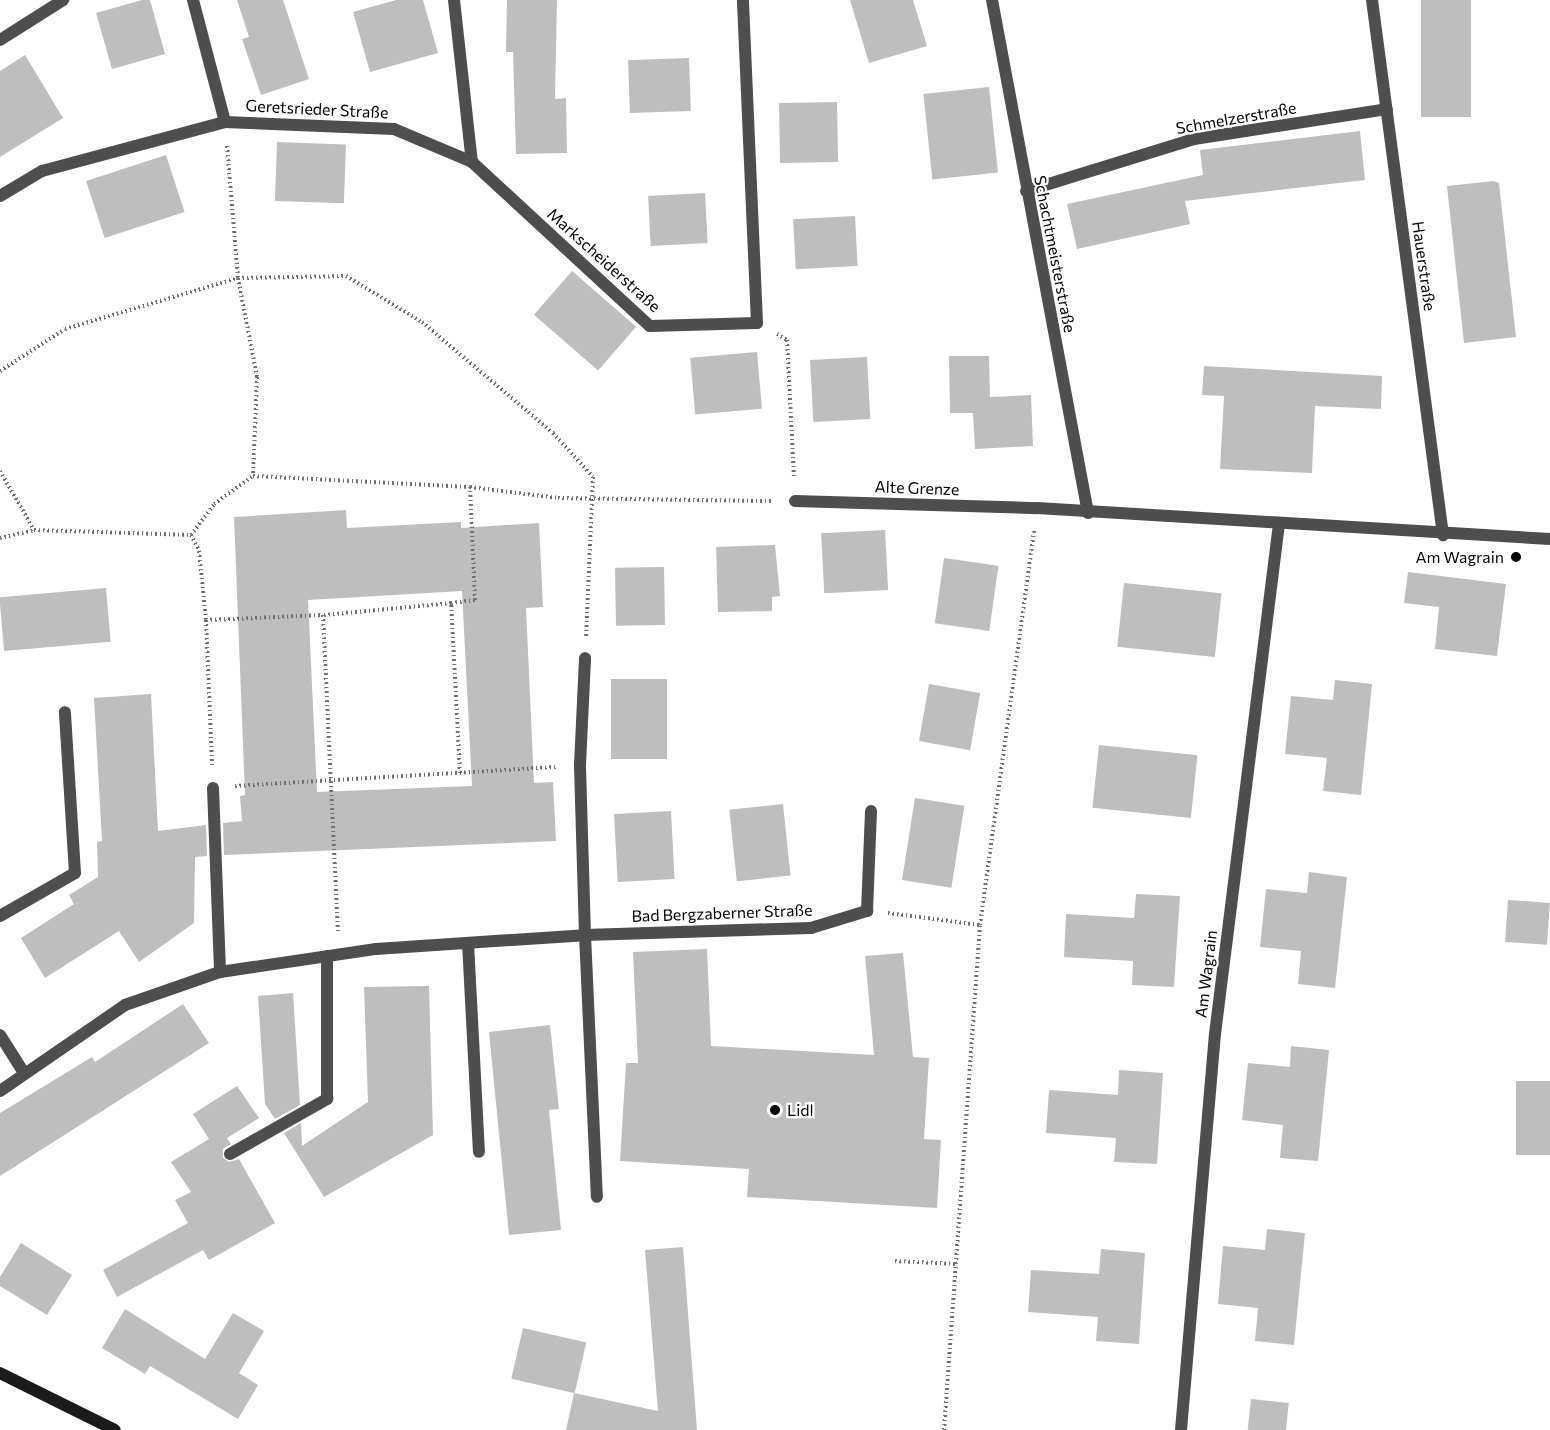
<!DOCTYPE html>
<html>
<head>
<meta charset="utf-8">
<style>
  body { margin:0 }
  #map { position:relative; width:1550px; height:1430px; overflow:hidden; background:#fff; font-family:Commissioner,sans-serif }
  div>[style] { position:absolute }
  .building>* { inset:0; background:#bebebe; transform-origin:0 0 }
  .path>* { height:4px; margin-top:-2px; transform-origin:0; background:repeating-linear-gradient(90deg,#707070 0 1.5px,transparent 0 4.5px) }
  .lane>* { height:12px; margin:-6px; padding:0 6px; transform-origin:6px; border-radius:6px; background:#4e4e4e }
  .street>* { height:12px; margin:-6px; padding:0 6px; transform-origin:6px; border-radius:6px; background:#4e4e4e }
  .secondary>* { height:12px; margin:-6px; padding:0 6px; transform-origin:6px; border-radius:6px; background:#1b1b1b }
  .dots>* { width:16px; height:16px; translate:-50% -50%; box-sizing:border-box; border:3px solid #fff; border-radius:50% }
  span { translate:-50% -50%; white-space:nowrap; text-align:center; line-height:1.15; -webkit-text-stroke:4.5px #fff; paint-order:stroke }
  .street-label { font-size:16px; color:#000 }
  .poi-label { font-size:16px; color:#000 }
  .right { translate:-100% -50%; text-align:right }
  .left { translate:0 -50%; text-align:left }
</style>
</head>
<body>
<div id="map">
  <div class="building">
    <i style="clip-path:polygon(142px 0,150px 0,165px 54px,112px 69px,96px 13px)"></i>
    <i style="clip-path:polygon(237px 0,283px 0,309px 79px,261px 95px,242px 39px,249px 37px)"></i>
    <i style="clip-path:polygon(396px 0,423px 0,438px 53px,370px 72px,353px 12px)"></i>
    <i style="clip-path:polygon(507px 0,557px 0,555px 99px,566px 98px,567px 153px,516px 154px,513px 52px,506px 52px)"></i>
    <i style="clip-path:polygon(850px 0,913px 0,927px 46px,869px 63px)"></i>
    <i style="left:1421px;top:0;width:50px;height:117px"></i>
    <i style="clip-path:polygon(25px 55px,63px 118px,0 157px,0 71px)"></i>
    <i style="left:689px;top:58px;width:53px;height:61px;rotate:88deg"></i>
    <i style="left:989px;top:87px;width:86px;height:66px;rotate:84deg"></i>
    <i style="left:837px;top:102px;width:60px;height:58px;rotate:89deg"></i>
    <i style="clip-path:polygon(1360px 131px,1365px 180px,1185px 201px,1190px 224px,1077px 249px,1067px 204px,1203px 175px,1200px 150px)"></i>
    <i style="left:277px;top:142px;width:69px;height:59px;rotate:2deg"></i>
    <i style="left:166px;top:155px;width:60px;height:84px;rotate:72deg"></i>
    <i style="clip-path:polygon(1494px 181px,1499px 183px,1516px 337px,1464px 343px,1447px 186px)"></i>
    <i style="left:705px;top:193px;width:50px;height:57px;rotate:87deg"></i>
    <i style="left:855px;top:216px;width:50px;height:62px;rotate:87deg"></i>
    <i style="left:572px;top:271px;width:85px;height:58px;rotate:41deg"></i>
    <i style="left:757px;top:352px;width:57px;height:67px;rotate:85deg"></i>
    <i style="clip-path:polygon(949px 356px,989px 356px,990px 397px,1031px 395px,1033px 446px,975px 449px,973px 413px,950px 413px)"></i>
    <i style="left:867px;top:357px;width:62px;height:57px;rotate:87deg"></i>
    <i style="clip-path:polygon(1204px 366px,1382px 376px,1381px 409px,1315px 406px,1312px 473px,1220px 469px,1224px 396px,1202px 395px)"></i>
    <i style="clip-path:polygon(evenodd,346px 510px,347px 528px,461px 522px,461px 528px,539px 523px,543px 607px,526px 608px,534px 783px,553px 782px,556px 841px,224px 855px,223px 823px,242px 821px,240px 796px,245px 795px,234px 517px,346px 510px,462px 591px,472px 786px,317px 792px,308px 600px,462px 591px)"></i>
    <i style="left:885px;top:530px;width:60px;height:64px;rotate:87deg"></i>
    <i style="clip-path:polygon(775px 545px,780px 596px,772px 597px,772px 611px,718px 612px,716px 547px)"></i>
    <i style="left:944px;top:558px;width:55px;height:66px;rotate:8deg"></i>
    <i style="left:664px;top:567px;width:58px;height:49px;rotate:89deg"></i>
    <i style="clip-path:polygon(1408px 572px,1506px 584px,1497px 656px,1435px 649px,1439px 607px,1404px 603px)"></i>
    <i style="left:1124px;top:583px;width:98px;height:64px;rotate:6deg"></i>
    <i style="left:106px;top:588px;width:54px;height:107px;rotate:85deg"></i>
    <i style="left:611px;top:679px;width:56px;height:80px"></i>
    <i style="clip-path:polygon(1335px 680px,1372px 684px,1361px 795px,1323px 791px,1327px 758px,1285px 754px,1291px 696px,1333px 700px)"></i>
    <i style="left:929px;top:684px;width:52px;height:58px;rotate:10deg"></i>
    <i style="clip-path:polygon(151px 694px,158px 831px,206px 825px,207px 856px,195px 857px,194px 923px,139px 962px,119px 931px,45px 978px,21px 938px,74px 904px,69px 895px,98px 877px,97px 842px,102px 841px,94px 698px)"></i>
    <i style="left:1099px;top:745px;width:99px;height:63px;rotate:6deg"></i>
    <i style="left:915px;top:798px;width:50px;height:83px;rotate:9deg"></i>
    <i style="left:783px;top:804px;width:72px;height:54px;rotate:84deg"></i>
    <i style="left:671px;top:811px;width:68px;height:57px;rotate:87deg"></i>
    <i style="clip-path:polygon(1309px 872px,1347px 877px,1335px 988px,1298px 984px,1301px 951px,1260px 947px,1266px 889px,1307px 893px)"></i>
    <i style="clip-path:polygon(1136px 894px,1180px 896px,1174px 987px,1132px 985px,1133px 961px,1064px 957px,1066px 914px,1134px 918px)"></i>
    <i style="left:1508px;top:900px;width:42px;height:42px;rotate:4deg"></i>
    <i style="clip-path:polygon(707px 949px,711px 1046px,874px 1055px,865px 956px,903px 953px,913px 1057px,929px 1058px,924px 1139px,941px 1140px,937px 1208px,747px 1197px,749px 1169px,620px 1161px,626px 1063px,638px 1063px,633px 952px)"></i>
    <i style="clip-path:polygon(429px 986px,433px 1135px,324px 1197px,284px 1133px,301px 1123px,302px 1146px,368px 1102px,364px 987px)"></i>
    <i style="clip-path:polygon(293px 993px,300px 1105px,275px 1119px,265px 1104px,258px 996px)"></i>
    <i style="clip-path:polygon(183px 1004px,209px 1043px,0 1176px,0 1113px,92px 1057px,95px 1062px)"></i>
    <i style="clip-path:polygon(550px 1025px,559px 1109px,549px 1110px,561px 1230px,509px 1235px,489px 1032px)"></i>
    <i style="clip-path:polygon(1291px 1046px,1329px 1050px,1318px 1161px,1280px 1158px,1283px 1125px,1242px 1120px,1248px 1063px,1290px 1067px)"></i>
    <i style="clip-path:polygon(1119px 1070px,1163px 1073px,1157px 1164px,1114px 1162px,1116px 1138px,1046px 1133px,1049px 1090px,1118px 1095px)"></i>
    <i style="left:1516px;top:1081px;width:34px;height:74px"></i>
    <i style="clip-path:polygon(237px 1086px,259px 1118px,227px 1138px,231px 1144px,223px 1149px,223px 1158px,229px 1162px,239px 1159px,275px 1223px,209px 1260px,203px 1250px,117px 1297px,103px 1270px,188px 1223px,175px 1200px,191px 1192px,171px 1162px,209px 1139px,193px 1114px)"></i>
    <i style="clip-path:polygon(1267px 1229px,1305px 1233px,1294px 1345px,1255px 1341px,1258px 1308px,1218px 1304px,1223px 1246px,1265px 1250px)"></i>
    <i style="clip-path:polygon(21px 1243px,72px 1275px,47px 1315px,0 1286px,0 1277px)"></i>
    <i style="clip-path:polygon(683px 1247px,697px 1430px,566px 1430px,574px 1393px,658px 1411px,645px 1250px)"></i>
    <i style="clip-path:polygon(1101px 1249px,1145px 1253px,1139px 1344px,1096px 1341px,1098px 1317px,1028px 1312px,1031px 1270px,1099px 1274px)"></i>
    <i style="clip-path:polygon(125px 1309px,205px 1359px,233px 1313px,264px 1331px,239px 1373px,258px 1385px,238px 1419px,150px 1366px,145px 1374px,102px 1348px)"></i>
    <i style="left:523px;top:1328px;width:65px;height:52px;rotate:13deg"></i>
    <i style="left:1251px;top:1399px;width:38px;height:31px;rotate:6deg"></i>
  </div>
  <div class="path">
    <i style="left:227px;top:146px;width:132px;rotate:85.2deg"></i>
    <i style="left:238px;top:278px;width:101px;rotate:79.1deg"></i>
    <i style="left:257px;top:377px;width:99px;rotate:92.3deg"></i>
    <i style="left:777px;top:334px;width:12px;rotate:31deg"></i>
    <i style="left:787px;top:340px;width:139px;rotate:87.1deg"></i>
    <i style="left:0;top:371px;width:77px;rotate:-32.9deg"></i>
    <i style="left:65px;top:329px;width:180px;rotate:-16.4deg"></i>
    <i style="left:238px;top:278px;width:108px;rotate:-1.1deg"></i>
    <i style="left:346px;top:276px;width:89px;rotate:31.2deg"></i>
    <i style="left:422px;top:322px;width:172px;rotate:40.3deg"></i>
    <i style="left:553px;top:433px;width:59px;rotate:47.7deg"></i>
    <i style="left:593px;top:477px;width:160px;rotate:92.5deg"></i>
    <i style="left:0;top:471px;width:68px;rotate:60deg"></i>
    <i style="left:191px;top:535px;width:39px;rotate:-53deg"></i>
    <i style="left:214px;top:504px;width:48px;rotate:-35.7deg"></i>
    <i style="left:253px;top:476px;width:217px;rotate:2.9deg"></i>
    <i style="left:470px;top:487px;width:89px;rotate:7.1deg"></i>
    <i style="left:558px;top:498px;width:215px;rotate:0.8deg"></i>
    <i style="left:191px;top:535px;width:18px;rotate:63deg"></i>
    <i style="left:199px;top:551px;width:69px;rotate:84.2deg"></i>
    <i style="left:206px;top:620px;width:146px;rotate:87.6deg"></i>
    <i style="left:0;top:538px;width:35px;rotate:-13deg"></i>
    <i style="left:34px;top:530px;width:157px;rotate:1.8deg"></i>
    <i style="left:324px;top:615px;width:128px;rotate:-5.4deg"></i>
    <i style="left:206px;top:620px;width:117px;rotate:-2.4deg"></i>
    <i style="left:323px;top:615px;width:317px;rotate:87.3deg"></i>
    <i style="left:460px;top:773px;width:170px;rotate:-93deg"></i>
    <i style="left:451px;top:603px;width:24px;rotate:-7deg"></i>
    <i style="left:475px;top:600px;width:113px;rotate:-92.5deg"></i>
    <i style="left:235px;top:786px;width:323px;rotate:-3.4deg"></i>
    <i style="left:888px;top:913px;width:93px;rotate:7.4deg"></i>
    <i style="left:895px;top:1261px;width:63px;rotate:2.7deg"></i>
    <i style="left:944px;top:1430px;width:506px;rotate:-85.92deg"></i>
    <i style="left:980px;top:925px;width:399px;rotate:-82.2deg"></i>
  </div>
  <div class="lane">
    <i style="left:0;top:916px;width:86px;rotate:-29.8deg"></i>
    <i style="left:75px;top:873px;width:161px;rotate:-93.6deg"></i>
    <i style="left:585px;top:935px;width:262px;rotate:87.4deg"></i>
    <i style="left:468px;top:943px;width:209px;rotate:87deg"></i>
    <i style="left:0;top:1035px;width:45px;rotate:57.7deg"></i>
    <i style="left:230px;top:1154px;width:112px;rotate:-29.6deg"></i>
    <i style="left:327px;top:1099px;width:143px;rotate:-90deg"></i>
  </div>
  <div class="street">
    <i style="left:193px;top:0;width:126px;rotate:75.3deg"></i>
    <i style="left:454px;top:0;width:163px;rotate:83.7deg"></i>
    <i style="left:472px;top:162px;width:242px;rotate:42.7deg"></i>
    <i style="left:650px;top:326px;width:107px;rotate:-1.6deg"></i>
    <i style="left:757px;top:323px;width:323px;rotate:-92.5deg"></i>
    <i style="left:992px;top:0;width:522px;rotate:79.4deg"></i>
    <i style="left:1372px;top:0;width:540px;rotate:82.44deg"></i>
    <i style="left:0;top:40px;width:75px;rotate:-32.4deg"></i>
    <i style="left:1026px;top:191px;width:176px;rotate:-17.2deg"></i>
    <i style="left:1194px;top:139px;width:195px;rotate:-8.8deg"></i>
    <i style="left:0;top:196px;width:49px;rotate:-30.8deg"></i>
    <i style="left:42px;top:171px;width:189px;rotate:-15deg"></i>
    <i style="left:225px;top:122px;width:169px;rotate:2.4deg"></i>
    <i style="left:394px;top:129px;width:85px;rotate:22.9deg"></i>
    <i style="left:795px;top:501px;width:242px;rotate:1.7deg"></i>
    <i style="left:1037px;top:508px;width:514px;rotate:3.46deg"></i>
    <i style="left:213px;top:788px;width:184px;rotate:87.8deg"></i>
    <i style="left:585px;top:935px;width:170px;rotate:-91.7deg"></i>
    <i style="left:580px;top:765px;width:107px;rotate:-87.3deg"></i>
    <i style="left:0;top:1091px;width:152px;rotate:-34.5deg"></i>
    <i style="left:125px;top:1005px;width:101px;rotate:-19.2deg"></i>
    <i style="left:220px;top:972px;width:158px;rotate:-8.4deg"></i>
    <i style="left:376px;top:949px;width:209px;rotate:-3.8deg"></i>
    <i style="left:585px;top:935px;width:226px;rotate:-1.8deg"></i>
    <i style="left:811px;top:928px;width:59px;rotate:-16.9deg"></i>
    <i style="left:867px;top:911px;width:100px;rotate:-87.7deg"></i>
    <i style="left:1181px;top:1430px;width:397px;rotate:-85.1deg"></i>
    <i style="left:1215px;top:1034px;width:514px;rotate:-82.85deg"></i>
  </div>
  <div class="secondary">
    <i style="left:0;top:1373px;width:128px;rotate:26.4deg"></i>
  </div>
  <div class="dots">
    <i style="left:1516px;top:557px;background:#000"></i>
    <i style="left:775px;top:1110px;background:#000"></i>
  </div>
  <div class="street-label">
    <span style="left:317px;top:109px;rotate:3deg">Geretsrieder Straße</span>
    <span style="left:1236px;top:118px;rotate:-10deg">Schmelzerstraße</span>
    <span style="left:1055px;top:254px;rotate:79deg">Schachtmeisterstraße</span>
    <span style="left:604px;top:260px;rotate:42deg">Markscheiderstraße</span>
    <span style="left:1424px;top:266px;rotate:82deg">Hauerstraße</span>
    <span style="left:917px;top:488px;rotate:2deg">Alte Grenze</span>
    <span style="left:722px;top:913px;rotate:-2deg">Bad Bergzaberner Straße</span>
    <span style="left:1206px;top:974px;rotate:-83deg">Am Wagrain</span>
  </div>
  <div class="poi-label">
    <span class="right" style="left:1504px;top:557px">Am Wagrain</span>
    <span class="left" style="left:787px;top:1110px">Lidl</span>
  </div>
</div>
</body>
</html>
